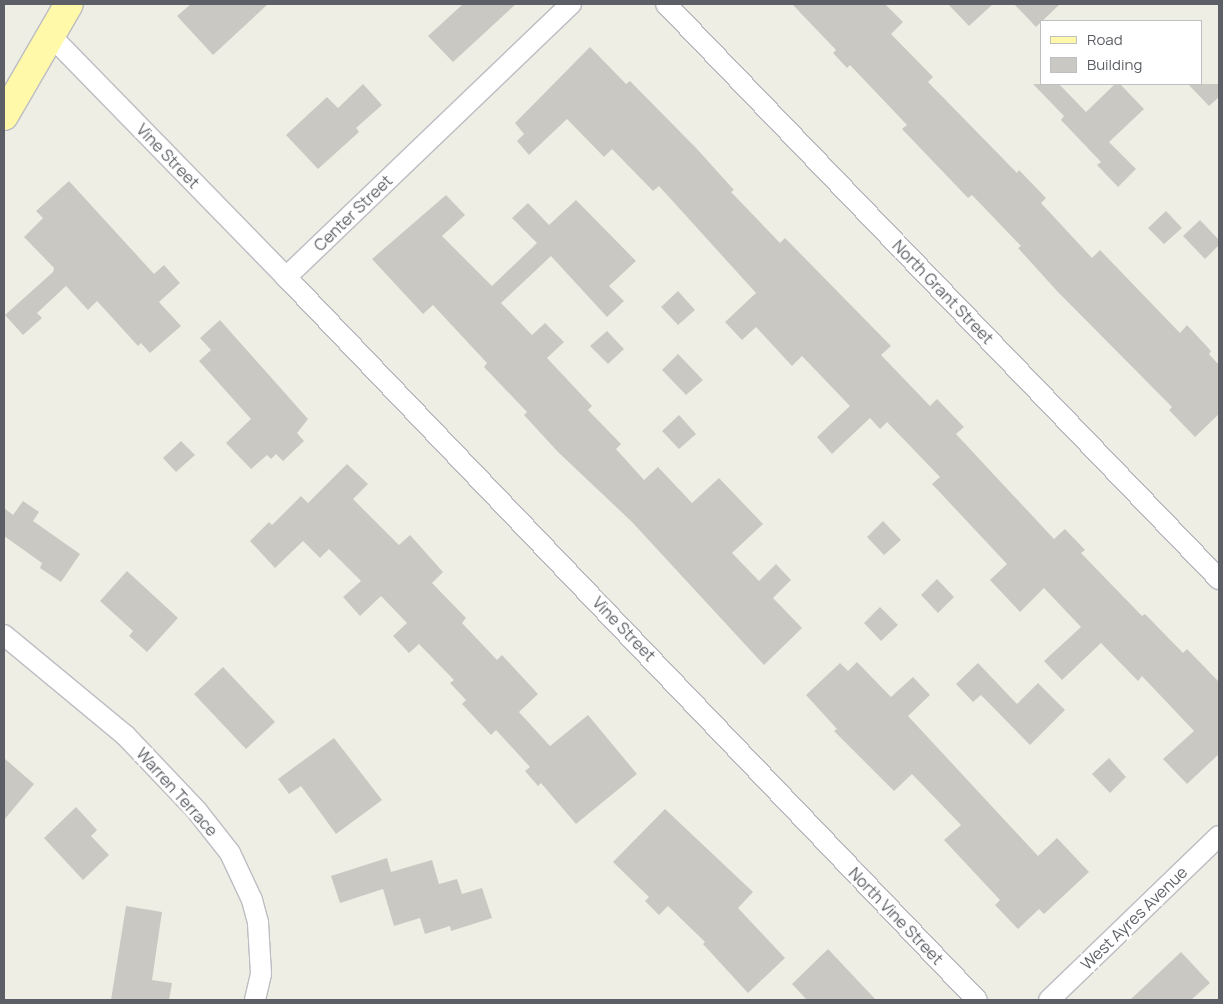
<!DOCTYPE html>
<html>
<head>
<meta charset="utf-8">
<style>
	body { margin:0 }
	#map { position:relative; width:1223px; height:1004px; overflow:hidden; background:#efeee4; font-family:Manrope,sans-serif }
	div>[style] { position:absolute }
	.building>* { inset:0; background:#cac8c2 }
	.roads { filter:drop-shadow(1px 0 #bcbdc3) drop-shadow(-1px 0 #bcbdc3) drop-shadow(0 1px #bcbdc3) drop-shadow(0 -1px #bcbdc3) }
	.minor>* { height:20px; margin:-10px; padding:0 10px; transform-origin:10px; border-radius:10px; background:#fff }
	.primary>* { height:28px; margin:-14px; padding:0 14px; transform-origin:14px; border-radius:14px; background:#fff9a9 }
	span { translate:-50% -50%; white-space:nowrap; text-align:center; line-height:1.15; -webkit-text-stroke:5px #fff; paint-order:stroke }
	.street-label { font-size:16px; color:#5c5f65 }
	.frame { position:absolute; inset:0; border:5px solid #5c5f65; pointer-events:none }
	.legend { position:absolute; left:1040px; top:20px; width:162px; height:65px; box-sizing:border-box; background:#fff; border:1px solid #bebfc1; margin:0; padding:6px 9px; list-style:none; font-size:15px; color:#5c5f65 }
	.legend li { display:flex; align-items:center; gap:10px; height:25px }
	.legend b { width:25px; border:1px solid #bebfc1 }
</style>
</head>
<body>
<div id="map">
	<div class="building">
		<i style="clip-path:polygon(191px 4px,268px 4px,213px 55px,177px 16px)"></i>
		<i style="clip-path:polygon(463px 4px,516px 4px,453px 62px,428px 36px)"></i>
		<i style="clip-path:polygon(792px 4px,885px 4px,903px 22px,891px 34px,933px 77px,928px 82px,1017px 173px,1019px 170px,1046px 198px,1041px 203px,1092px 258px,1100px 250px,1180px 333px,1187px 325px,1211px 351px,1209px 354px,1219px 365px,1219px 414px,1195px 437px,1169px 410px,1172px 407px,1057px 291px,1018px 248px,1021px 246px,972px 195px,968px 198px,902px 129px,907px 125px,850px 65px,847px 68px,833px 53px,836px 50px)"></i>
		<i style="clip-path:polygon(948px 4px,993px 4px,969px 26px)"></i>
		<i style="clip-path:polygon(1014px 4px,1060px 4px,1036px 27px)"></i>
		<i style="clip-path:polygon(590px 47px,626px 84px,630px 81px,697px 149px,734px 190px,731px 192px,780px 243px,785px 238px,891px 346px,881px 355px,930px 406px,937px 399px,964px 427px,956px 434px,1054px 539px,1065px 529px,1085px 550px,1081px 553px,1142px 616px,1145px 614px,1183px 653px,1187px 649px,1219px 682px,1219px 754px,1187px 784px,1163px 759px,1194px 731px,1142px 676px,1138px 681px,1101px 643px,1062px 680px,1044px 661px,1081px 627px,1044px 588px,1020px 612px,990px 580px,1007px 564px,932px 484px,940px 477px,887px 422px,880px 429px,870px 418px,832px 454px,817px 437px,850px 406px,802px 356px,792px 366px,756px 327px,742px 340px,725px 322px,756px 293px,659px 186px,653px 191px,612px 149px,604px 157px,567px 119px,529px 155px,517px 141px,524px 134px,515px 123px)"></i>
		<i style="clip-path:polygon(363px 84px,382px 105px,356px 128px,359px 132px,318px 169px,286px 135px,327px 97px,338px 108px)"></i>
		<i style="clip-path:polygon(1033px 84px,1059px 84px,1086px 112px,1115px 84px,1120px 84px,1144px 109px,1109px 142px,1136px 169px,1118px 187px,1097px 165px,1101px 162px,1061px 120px,1064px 116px)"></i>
		<i style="clip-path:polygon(1188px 84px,1219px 84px,1219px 97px,1209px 106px)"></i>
		<i style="clip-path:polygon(69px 181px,154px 274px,164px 265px,180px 283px,159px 302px,181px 326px,150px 353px,141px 343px,138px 346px,97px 301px,88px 310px,66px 286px,37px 313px,42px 318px,23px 335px,5px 315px,53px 272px,54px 268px,24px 237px,43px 218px,36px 211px)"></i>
		<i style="clip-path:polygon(446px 195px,465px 215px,442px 236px,492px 286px,537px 243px,512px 218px,528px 203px,549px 225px,576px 200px,636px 261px,609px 286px,624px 301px,607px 317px,551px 256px,501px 303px,532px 335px,545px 323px,564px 342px,547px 358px,592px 406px,588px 410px,621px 444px,616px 449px,644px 480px,658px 467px,692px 503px,719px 478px,763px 524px,732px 553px,759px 581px,776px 564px,791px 580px,773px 598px,802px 628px,764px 665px,632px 522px,558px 452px,524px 415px,527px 412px,484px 367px,487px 363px,433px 305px,423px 314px,372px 259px)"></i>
		<i style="clip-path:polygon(1166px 211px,1182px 228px,1164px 244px,1148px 228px)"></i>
		<i style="clip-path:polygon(1200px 220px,1219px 240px,1219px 245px,1205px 259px,1183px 236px)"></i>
		<i style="clip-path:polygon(678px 291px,695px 310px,678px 325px,661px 307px)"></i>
		<i style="clip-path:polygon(220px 320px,308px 419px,297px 433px,304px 441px,283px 461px,276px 454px,271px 459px,267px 455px,251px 469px,226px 443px,251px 419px,199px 361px,211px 350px,200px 338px)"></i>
		<i style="clip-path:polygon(607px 331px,624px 349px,608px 364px,590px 346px)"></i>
		<i style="clip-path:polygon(678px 354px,703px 380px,686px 395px,662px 370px)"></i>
		<i style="clip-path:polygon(679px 415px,696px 434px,679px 449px,662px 431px)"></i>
		<i style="clip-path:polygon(181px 441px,195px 455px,176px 472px,163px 458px)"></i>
		<i style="clip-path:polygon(347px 464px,368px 484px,353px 499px,399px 545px,410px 535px,443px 572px,432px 583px,466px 618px,462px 623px,497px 660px,502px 655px,538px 694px,519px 712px,550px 746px,588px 715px,637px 774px,576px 824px,541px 783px,538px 786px,525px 771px,530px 767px,496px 730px,491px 735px,462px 704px,466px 700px,450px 683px,454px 680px,419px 644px,409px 653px,393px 636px,407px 623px,381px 596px,360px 616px,343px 597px,361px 581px,329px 549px,320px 558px,303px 541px,275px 568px,250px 541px,269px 522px,272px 525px,301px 496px,308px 503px)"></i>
		<i style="clip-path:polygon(23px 501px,39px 512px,33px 521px,80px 554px,61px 582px,40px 568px,42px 563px,4px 536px,4px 508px,13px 515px)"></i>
		<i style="clip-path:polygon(883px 521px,901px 540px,884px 555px,867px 537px)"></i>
		<i style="clip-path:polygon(127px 571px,178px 618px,147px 652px,129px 636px,133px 631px,100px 601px)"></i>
		<i style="clip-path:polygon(937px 579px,954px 597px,938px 613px,921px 595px)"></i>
		<i style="clip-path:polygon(880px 607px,898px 625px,881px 641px,864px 623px)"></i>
		<i style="clip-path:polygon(857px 662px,891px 697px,913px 677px,930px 695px,908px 716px,1038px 856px,1057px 838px,1089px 872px,1044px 914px,1039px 909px,1018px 929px,995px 905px,1000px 900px,944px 840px,961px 825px,912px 774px,894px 791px,834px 731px,837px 729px,806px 695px,840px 663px,848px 671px)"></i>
		<i style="clip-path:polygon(978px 663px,1017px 704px,1038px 683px,1065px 710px,1030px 745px,981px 695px,973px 702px,956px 684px)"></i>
		<i style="clip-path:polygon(223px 667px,275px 722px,246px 749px,194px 694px)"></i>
		<i style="clip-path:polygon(334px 738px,382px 800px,336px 834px,301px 786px,289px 794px,278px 779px)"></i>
		<i style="clip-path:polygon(4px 758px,34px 784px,4px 820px)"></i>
		<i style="clip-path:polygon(1109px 758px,1126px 777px,1110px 793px,1092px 774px)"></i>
		<i style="clip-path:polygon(76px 807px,97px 830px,91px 836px,109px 855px,83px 880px,44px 838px)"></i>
		<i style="clip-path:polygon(665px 809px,753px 892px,738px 908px,785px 958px,748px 993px,703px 944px,705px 942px,668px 906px,659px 915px,645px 901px,649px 897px,613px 862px)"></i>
		<i style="clip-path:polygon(387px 858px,391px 872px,432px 860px,439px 884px,457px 879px,462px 894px,482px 888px,492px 918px,451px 931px,450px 926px,425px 934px,420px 918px,394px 926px,383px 889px,340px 903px,331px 876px)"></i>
		<i style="clip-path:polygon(126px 906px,162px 912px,152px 980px,172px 983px,169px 1000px,111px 1000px)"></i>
		<i style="clip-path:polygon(828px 949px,876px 1000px,807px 1000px,792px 984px)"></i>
		<i style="clip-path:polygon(1181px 952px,1210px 983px,1191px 1000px,1130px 1000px)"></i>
	</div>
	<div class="roads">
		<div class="minor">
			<i style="left:571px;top:4px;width:395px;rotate:136.2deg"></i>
			<i style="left:286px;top:277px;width:1000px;rotate:46.3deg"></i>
			<i style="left:666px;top:4px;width:798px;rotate:46.12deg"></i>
			<i style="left:50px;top:35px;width:338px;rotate:45.7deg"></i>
			<i style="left:4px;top:635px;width:157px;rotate:39.6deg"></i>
			<i style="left:125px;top:735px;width:105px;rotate:46.5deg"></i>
			<i style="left:197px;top:811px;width:53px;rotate:51.8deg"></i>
			<i style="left:230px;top:853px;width:52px;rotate:64.9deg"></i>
			<i style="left:252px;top:900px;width:24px;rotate:75deg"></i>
			<i style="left:258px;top:923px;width:51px;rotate:86.6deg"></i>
			<i style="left:261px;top:974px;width:27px;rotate:103deg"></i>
			<i style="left:1049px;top:1000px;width:236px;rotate:-44deg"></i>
		</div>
		<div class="primary">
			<i style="left:4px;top:116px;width:129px;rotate:-59.9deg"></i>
		</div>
	</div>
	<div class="street-label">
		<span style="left:168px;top:156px;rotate:46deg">Vine Street</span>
		<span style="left:353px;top:213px;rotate:-44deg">Center Street</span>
		<span style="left:943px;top:292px;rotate:46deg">North Grant Street</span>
		<span style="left:624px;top:629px;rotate:46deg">Vine Street</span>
		<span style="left:177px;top:792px;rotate:48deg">Warren Terrace</span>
		<span style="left:896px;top:916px;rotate:46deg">North Vine Street</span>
		<span style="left:1134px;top:918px;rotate:-44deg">West Ayres Avenue</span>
	</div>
	<div class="frame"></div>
	<ul class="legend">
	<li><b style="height:6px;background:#fff9a9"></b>Road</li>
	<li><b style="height:14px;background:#cac8c2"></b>Building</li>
	</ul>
</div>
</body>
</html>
